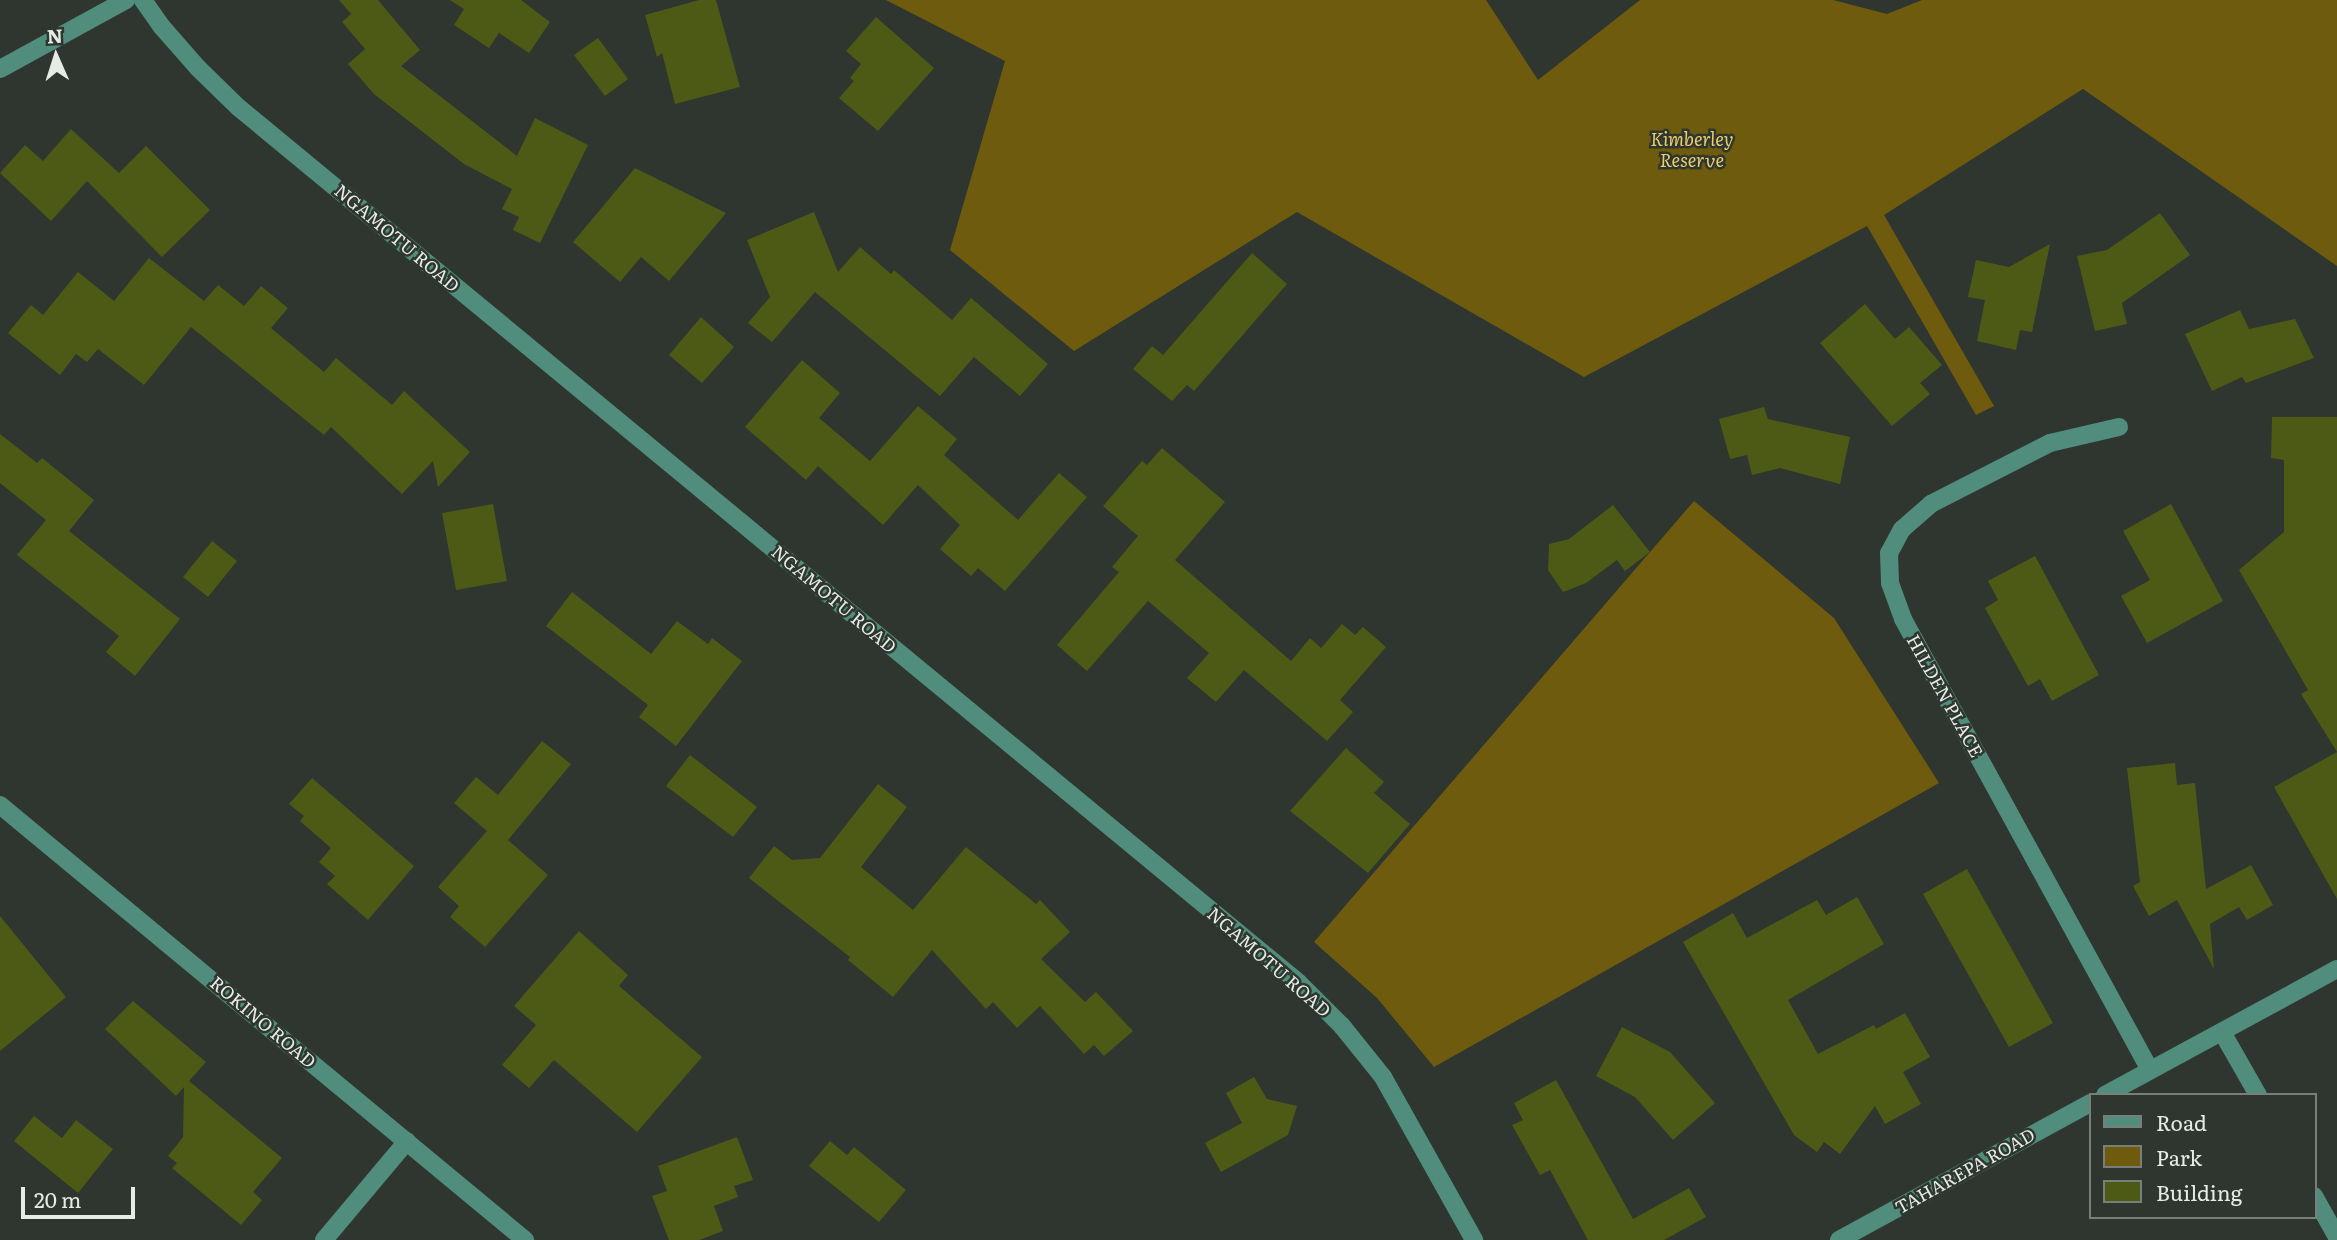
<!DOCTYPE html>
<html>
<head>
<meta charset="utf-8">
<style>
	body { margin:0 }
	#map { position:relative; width:2337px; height:1240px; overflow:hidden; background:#2e362f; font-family:Literata,serif }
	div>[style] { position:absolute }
	.green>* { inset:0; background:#6e5b0d }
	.building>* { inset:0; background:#4c5a15 }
	.minor>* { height:18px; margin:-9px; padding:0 9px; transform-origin:9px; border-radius:9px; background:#508d7c }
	span { translate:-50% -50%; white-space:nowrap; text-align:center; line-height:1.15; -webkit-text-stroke:5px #2e362f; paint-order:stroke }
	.park-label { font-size:18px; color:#eacd6b; font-style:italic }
	.street-label { font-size:18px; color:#e6ebe6 }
	.legend { position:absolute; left:2089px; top:1093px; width:228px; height:126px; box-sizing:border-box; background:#2e362f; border:2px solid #787e78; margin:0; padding:9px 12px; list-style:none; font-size:21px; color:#e6ebe6 }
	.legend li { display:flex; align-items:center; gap:14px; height:35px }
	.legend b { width:35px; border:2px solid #787e78 }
	.north { position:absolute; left:21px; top:21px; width:70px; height:70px; -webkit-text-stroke:5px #2e362f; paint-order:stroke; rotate:357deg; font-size:19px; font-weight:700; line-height:28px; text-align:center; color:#e6ebe6 }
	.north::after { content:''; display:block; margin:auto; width:24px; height:32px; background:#e6ebe6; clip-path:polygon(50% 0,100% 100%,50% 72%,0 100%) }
	.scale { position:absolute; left:21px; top:1187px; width:114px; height:32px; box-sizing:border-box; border:4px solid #e6ebe6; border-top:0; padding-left:9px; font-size:21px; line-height:24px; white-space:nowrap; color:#e6ebe6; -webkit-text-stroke:5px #2e362f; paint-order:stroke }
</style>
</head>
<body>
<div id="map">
	<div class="green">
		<i style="clip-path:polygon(886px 0,1486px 0,1538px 80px,1640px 0,1833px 0,1887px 14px,1922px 0,2337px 0,2337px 266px,2083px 89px,1884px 215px,1994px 406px,1976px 415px,1867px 226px,1584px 377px,1297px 212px,1074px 351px,950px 250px,1005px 61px)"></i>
		<i style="clip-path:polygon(1694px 501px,1834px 618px,1939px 783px,1434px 1067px,1377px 998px,1314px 942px)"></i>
	</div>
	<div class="building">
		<i style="clip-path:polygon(339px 0,378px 0,420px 50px,401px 66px,517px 156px,535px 118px,588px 145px,540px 243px,513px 230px,519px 217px,502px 209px,512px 189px,464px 164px,374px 94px,348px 64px,365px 49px,342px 22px,351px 14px)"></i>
		<i style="clip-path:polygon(450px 0,521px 0,550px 22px,529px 53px,499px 33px,489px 48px,454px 25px,464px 9px)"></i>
		<i style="clip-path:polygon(699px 0,716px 0,740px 87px,675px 104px,662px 53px,657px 57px,645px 15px)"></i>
		<i style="clip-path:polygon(876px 17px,934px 68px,878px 131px,839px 98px,854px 81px,850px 78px,861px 64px,846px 51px)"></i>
		<i style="clip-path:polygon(598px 38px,628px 79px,605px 96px,574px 55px)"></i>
		<i style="clip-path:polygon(71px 129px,119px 173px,146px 146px,210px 210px,162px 257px,87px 181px,51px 221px,0 173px,25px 145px,43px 161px)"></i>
		<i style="clip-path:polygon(635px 168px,726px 213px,669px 281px,641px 257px,620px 282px,573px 242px)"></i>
		<i style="clip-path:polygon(814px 212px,838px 272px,860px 247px,891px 274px,894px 270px,952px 320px,971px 298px,1048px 364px,1020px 396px,974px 357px,940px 396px,815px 292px,772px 342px,748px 323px,770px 297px,747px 240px)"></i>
		<i style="clip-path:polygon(2160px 213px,2190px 255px,2122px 303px,2127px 324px,2095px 331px,2077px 256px,2107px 250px)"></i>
		<i style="clip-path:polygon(2050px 244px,2032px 332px,2020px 330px,2016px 350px,1977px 341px,1985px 300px,1968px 297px,1976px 260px,2009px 267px)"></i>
		<i style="clip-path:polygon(1252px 253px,1287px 284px,1194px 391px,1187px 385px,1172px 401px,1133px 369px,1152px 346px,1163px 355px)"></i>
		<i style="clip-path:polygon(149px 258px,204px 301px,218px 285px,244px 306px,261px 286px,288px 308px,271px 328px,324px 372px,336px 358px,392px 405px,404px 391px,470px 452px,438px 487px,433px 461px,402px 494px,331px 427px,324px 435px,191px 327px,144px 385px,98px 349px,87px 362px,76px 354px,60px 375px,8px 333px,31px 305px,43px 315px,78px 272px,114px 301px)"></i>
		<i style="clip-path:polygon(1865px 304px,1895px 339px,1909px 327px,1942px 365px,1920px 383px,1930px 394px,1892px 426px,1820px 343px)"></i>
		<i style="clip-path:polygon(2240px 310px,2249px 329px,2295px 319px,2314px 358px,2246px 383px,2242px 377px,2212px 391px,2185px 334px)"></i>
		<i style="clip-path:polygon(701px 317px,734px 347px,702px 383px,669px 355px)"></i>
		<i style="clip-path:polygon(802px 360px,840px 393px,819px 418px,870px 461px,918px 406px,957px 439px,944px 455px,1018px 520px,1059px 473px,1087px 497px,1005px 591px,978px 568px,971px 576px,940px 549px,960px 525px,918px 485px,883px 525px,818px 466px,806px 480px,745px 427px)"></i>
		<i style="clip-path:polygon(1764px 407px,1768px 419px,1850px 437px,1840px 484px,1780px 468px,1752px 475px,1747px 455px,1730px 459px,1719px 419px)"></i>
		<i style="clip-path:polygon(2272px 417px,2337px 417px,2337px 752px,2301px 694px,2308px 690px,2239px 570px,2284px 532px,2284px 460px,2271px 458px)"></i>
		<i style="clip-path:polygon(0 434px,37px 463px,42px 458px,94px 500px,69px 531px,180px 619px,135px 676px,106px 652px,119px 636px,17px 555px,46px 520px,0 483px)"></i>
		<i style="clip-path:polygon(1162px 448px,1225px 502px,1175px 560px,1291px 661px,1310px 638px,1321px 648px,1342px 624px,1355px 635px,1363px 627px,1386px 647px,1340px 700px,1353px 712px,1327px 741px,1244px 670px,1216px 702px,1187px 678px,1209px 653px,1148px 601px,1087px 671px,1057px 645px,1119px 572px,1112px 567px,1138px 536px,1103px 506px,1142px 461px,1147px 465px)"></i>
		<i style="clip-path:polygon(493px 504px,507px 581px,456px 590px,442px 513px)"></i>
		<i style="clip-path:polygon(2171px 504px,2223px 601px,2147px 643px,2121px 596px,2150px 580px,2123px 531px)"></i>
		<i style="clip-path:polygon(1613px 505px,1650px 552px,1625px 571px,1617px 560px,1586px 583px,1563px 592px,1548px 570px,1549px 544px,1569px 539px)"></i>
		<i style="clip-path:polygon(212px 541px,237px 561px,208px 597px,183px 577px)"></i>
		<i style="clip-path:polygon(2035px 556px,2099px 675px,2052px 701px,2040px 679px,2028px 686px,1985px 608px,1998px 600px,1988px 581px)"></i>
		<i style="clip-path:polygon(572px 592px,651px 654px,677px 621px,708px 644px,712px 638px,742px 661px,676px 746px,639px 717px,648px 705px,546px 626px)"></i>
		<i style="clip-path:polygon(542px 741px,571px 764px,508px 840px,548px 875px,485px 947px,450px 917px,459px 906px,438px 887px,487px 831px,454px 803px,476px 777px,498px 795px)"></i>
		<i style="clip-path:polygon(1346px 748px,1384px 782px,1374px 793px,1410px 824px,1368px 873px,1290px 811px)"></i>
		<i style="clip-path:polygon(2337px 752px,2337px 899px,2274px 787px)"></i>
		<i style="clip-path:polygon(690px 755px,757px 807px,733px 837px,666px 786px)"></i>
		<i style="clip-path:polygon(2175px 763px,2177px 785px,2195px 783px,2206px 889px,2251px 865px,2273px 905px,2247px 920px,2239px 907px,2210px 924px,2214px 969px,2177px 900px,2149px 916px,2133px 886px,2140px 882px,2127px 768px)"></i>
		<i style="clip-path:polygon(312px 778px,414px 866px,368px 920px,327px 884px,335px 876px,319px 862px,331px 848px,300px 821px,304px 816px,289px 804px)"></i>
		<i style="clip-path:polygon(878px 784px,907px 807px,861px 867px,913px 910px,966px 847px,1036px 904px,1040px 900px,1070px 932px,1041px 959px,1085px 1002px,1096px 992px,1133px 1031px,1104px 1056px,1094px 1045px,1084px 1054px,1040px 1006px,1017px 1028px,993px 1002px,986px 1009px,932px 950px,893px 997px,848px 960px,850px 957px,749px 878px,774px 846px,792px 860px,820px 858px)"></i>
		<i style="clip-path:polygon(1967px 869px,2053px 1023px,2009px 1047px,1923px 894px)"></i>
		<i style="clip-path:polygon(1857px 897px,1884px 944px,1788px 1000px,1818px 1054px,1874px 1025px,1876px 1029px,1905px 1013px,1930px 1057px,1903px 1072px,1921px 1104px,1885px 1124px,1875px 1106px,1840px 1154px,1824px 1142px,1817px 1152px,1794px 1135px,1683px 942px,1733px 913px,1747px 938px,1817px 900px,1826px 915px)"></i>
		<i style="clip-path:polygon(0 916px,66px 997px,0 1051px)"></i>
		<i style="clip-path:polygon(579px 931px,628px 975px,619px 986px,702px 1057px,637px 1132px,554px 1060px,529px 1088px,502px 1065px,536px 1025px,514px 1006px)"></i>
		<i style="clip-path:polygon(133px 1001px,206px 1062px,189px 1081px,282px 1158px,253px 1192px,262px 1200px,241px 1225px,172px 1168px,177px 1163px,168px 1156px,183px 1137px,184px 1087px,176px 1096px,105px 1029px)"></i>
		<i style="clip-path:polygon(1622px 1027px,1670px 1052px,1715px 1103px,1673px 1140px,1635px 1097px,1596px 1076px)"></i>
		<i style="clip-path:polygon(1254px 1077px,1267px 1099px,1297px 1106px,1288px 1135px,1221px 1172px,1205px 1143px,1242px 1123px,1226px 1093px)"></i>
		<i style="clip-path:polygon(1556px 1080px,1633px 1219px,1689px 1188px,1706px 1217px,1664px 1240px,1588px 1240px,1550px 1170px,1540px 1175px,1512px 1125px,1523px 1120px,1514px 1103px)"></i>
		<i style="clip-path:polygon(34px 1116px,62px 1138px,76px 1120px,113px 1149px,78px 1193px,14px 1141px)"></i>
		<i style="clip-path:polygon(737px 1137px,753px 1180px,734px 1186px,738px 1197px,714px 1206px,723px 1231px,699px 1240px,669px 1240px,652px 1196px,667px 1191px,658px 1166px)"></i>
		<i style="clip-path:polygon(830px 1141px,847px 1155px,854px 1147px,906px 1190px,879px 1222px,809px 1166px)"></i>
	</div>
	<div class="minor">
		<i style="left:143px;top:0;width:33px;rotate:55deg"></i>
		<i style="left:162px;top:27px;width:55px;rotate:48.7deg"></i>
		<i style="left:198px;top:68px;width:56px;rotate:44.3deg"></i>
		<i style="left:238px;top:107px;width:1376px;rotate:39.54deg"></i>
		<i style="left:1299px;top:983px;width:61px;rotate:45deg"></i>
		<i style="left:1342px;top:1026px;width:65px;rotate:51.2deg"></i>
		<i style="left:1383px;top:1077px;width:187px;rotate:60.8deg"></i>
		<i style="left:0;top:69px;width:144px;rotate:-28.7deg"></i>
		<i style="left:2119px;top:427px;width:71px;rotate:166.9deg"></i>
		<i style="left:2050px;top:443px;width:134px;rotate:152.9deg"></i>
		<i style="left:1931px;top:504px;width:38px;rotate:139deg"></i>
		<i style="left:1902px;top:529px;width:27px;rotate:118deg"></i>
		<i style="left:1889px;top:553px;width:30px;rotate:88deg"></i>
		<i style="left:1890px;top:583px;width:38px;rotate:70deg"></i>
		<i style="left:1903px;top:619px;width:514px;rotate:61.29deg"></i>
		<i style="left:0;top:805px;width:682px;rotate:39.64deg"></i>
		<i style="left:2222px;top:1032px;width:73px;rotate:60.3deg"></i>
		<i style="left:2105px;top:1095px;width:264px;rotate:-28.5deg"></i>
		<i style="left:2314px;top:1196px;width:47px;rotate:60.7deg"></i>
		<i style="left:324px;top:1240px;width:129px;rotate:-50deg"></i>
		<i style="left:1839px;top:1240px;width:286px;rotate:-28.6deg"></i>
	</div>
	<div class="park-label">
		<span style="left:1692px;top:150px">Kimberley<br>Reserve</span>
	</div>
	<div class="street-label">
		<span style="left:397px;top:238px;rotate:40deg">NGAMOTU ROAD</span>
		<span style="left:834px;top:599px;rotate:40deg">NGAMOTU ROAD</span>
		<span style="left:1945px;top:696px;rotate:61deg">HILDEN PLACE</span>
		<span style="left:1269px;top:962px;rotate:41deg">NGAMOTU ROAD</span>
		<span style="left:263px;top:1022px;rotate:40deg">ROKINO ROAD</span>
		<span style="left:1965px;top:1171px;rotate:-29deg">TAHAREPA ROAD</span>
	</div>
	<ul class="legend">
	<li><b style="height:9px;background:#508d7c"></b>Road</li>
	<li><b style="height:19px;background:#6e5b0d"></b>Park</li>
	<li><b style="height:19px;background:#4c5a15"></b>Building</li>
	</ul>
	<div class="north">N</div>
	<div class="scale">20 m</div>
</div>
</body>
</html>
